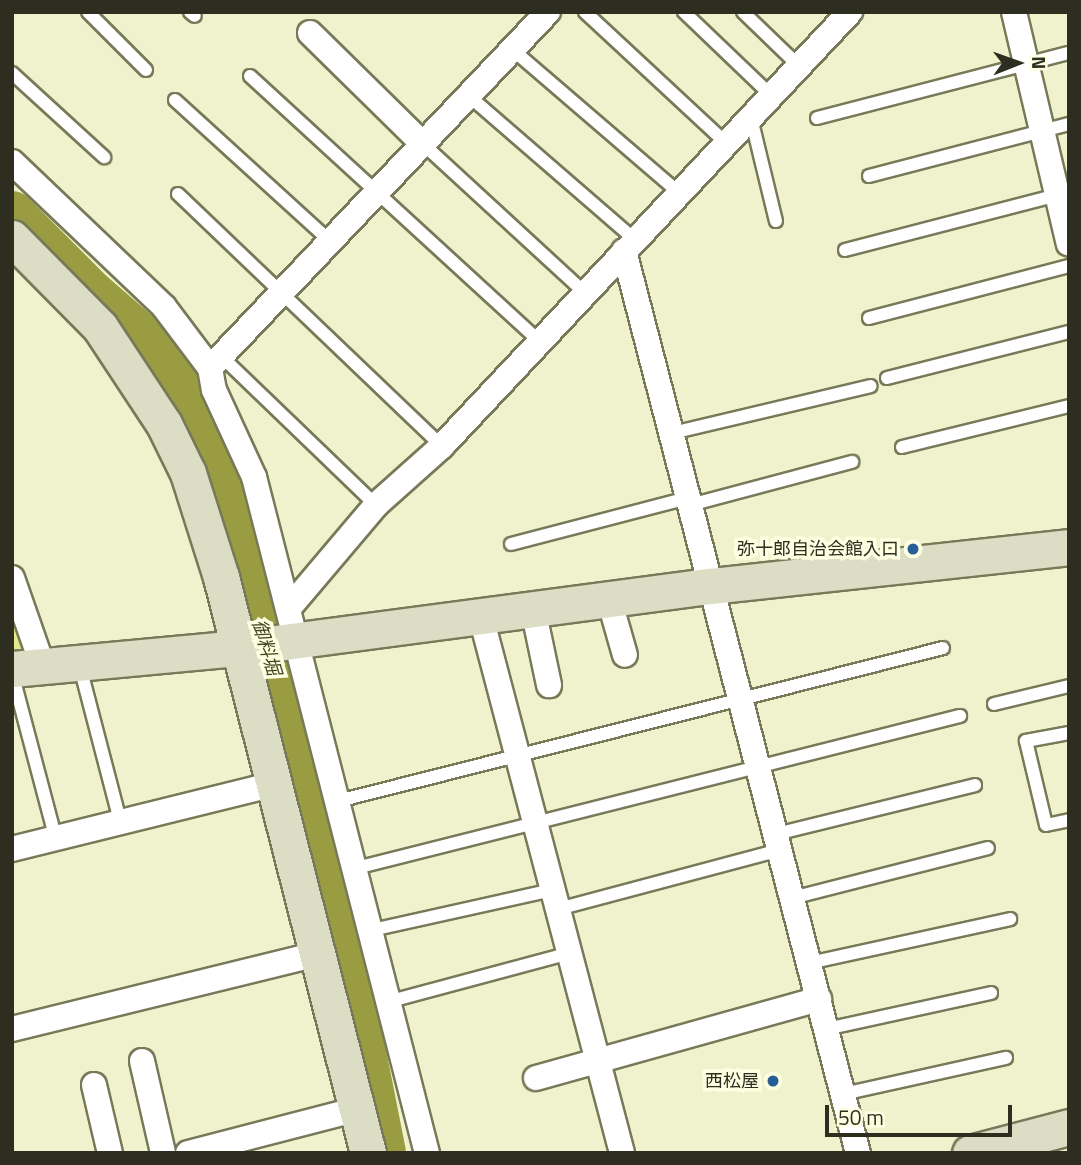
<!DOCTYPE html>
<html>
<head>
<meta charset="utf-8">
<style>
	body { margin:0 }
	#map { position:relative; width:1081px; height:1165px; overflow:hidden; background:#f0f2cd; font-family:"Titillium Web","Noto Sans JP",sans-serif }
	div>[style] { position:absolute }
	.green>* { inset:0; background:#e5e88e }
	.river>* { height:46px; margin:-23px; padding:0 23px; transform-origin:23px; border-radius:23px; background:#9a9c41 }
	.roads { filter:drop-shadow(2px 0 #777958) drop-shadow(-2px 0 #777958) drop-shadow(0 2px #777958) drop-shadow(0 -2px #777958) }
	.lane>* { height:12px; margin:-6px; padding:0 6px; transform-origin:6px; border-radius:6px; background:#fff }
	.street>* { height:24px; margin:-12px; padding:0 12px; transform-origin:12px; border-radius:12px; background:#fff }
	.secondary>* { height:35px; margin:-17.5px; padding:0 17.5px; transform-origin:17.5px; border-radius:17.5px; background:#dcddc5 }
	.dots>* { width:19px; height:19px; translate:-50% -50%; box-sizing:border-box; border:4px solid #fdffe1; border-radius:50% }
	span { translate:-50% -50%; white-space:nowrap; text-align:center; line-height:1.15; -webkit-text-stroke:7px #fdffe1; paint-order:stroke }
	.poi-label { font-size:18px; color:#2d2e20 }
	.right { translate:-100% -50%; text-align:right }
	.water-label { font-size:19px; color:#44461f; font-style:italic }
	.frame { position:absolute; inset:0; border:14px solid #2d2e20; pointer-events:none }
	.north { position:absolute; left:983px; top:28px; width:70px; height:70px; -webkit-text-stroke:5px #fdffe1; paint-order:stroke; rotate:89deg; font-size:19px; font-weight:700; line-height:28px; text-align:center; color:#2d2e20 }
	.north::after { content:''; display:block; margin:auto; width:24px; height:32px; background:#2d2e20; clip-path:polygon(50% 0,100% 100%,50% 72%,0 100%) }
	.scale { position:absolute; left:825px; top:1105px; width:187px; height:32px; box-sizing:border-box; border:4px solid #2d2e20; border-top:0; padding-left:9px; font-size:21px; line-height:24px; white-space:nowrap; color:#2d2e20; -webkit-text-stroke:5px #fdffe1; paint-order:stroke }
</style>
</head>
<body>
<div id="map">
	<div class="green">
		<i style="clip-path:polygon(12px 618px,25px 649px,12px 650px)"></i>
	</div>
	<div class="river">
		<i style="left:12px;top:214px;width:113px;rotate:45deg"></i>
		<i style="left:92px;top:294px;width:77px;rotate:40.8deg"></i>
		<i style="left:150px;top:344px;width:66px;rotate:50.5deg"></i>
		<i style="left:192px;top:395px;width:313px;rotate:73.5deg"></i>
		<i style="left:281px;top:695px;width:294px;rotate:76.6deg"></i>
		<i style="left:349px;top:981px;width:175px;rotate:78.8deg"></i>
	</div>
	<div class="roads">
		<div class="lane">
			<i style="left:88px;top:12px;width:82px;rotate:45deg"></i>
			<i style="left:190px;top:12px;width:6px;rotate:39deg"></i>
			<i style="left:585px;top:12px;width:192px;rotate:42.9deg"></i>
			<i style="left:684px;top:12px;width:122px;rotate:43.7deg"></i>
			<i style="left:743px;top:12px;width:78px;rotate:44deg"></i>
			<i style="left:513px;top:50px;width:219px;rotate:40.7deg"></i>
			<i style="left:12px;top:73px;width:125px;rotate:42.4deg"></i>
			<i style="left:250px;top:76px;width:392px;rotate:42.5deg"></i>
			<i style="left:469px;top:96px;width:220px;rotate:40.9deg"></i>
			<i style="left:175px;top:100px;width:210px;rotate:42.3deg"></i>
			<i style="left:751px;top:118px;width:106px;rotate:76.4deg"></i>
			<i style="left:817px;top:118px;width:260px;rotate:-14.5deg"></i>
			<i style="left:423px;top:144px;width:220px;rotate:42.6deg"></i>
			<i style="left:869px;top:176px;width:207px;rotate:-14.6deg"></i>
			<i style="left:178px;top:194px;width:365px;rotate:43.7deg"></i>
			<i style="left:845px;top:250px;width:224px;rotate:-14.5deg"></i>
			<i style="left:869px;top:318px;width:207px;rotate:-14.6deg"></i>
			<i style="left:221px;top:356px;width:215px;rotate:43.9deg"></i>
			<i style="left:887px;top:378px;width:188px;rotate:-14.2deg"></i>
			<i style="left:672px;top:433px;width:204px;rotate:-13.3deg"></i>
			<i style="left:902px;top:447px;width:172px;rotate:-13.8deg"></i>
			<i style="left:690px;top:505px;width:168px;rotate:-14.9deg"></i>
			<i style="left:511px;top:544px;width:183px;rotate:-14.6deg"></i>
			<i style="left:80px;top:667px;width:159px;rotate:75.4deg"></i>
			<i style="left:12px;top:673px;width:172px;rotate:75.2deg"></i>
			<i style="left:994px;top:704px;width:77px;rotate:-13.5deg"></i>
			<i style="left:1069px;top:733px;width:44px;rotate:169.5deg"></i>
			<i style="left:1026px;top:741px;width:86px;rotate:76.6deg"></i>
			<i style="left:1046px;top:825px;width:24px;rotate:-12deg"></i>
			<i style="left:338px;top:801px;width:624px;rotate:-14.19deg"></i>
			<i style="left:776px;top:834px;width:205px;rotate:-13.8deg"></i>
			<i style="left:356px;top:868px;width:623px;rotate:-14.13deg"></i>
			<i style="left:792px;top:898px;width:202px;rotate:-14.3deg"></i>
			<i style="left:558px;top:909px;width:230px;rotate:-14.9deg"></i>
			<i style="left:372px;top:930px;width:185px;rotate:-12.5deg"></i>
			<i style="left:809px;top:963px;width:206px;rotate:-12.3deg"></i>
			<i style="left:391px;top:1001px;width:185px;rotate:-15deg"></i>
			<i style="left:826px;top:1029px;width:169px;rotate:-12.3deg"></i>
			<i style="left:843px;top:1094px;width:167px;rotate:-12.5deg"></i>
		</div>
		<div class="street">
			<i style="left:1014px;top:12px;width:238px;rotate:76.7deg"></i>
			<i style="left:310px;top:33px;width:158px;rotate:44.5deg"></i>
			<i style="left:12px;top:162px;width:210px;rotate:43.6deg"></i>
			<i style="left:164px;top:307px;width:76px;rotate:53deg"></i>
			<i style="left:210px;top:368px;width:22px;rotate:80deg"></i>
			<i style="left:214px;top:390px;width:96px;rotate:65.3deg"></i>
			<i style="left:254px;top:477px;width:698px;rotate:75.65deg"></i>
			<i style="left:624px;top:251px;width:932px;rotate:75.46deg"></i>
			<i style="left:210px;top:368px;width:491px;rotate:-46.5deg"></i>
			<i style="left:12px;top:578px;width:94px;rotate:70.8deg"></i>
			<i style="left:609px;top:599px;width:58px;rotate:74.1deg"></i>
			<i style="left:289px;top:608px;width:135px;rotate:-49.8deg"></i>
			<i style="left:376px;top:505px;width:89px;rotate:-41.8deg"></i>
			<i style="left:442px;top:446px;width:596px;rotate:-46.77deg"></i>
			<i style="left:533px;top:609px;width:78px;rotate:78.1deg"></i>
			<i style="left:481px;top:617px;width:554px;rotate:75.26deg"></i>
			<i style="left:12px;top:849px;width:270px;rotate:-13.9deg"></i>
			<i style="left:12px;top:1029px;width:314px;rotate:-13.8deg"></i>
			<i style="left:142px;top:1061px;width:94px;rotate:77.1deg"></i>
			<i style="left:536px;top:1078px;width:294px;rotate:-15.6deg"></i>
			<i style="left:94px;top:1085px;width:70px;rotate:76.8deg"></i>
			<i style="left:188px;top:1153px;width:176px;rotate:-14.5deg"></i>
		</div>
		<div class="secondary">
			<i style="left:12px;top:238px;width:125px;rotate:45.3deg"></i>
			<i style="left:100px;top:327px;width:116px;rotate:56.6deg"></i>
			<i style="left:164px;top:424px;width:55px;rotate:63.9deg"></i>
			<i style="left:188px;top:473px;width:109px;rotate:72.4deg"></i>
			<i style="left:221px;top:577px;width:594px;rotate:75.68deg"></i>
			<i style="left:12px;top:669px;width:227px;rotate:-5.3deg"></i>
			<i style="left:238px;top:648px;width:477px;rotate:-7.5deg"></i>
			<i style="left:711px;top:586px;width:360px;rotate:-6.2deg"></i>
			<i style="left:970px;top:1153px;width:102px;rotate:-14.7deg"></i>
		</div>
	</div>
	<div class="dots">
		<i style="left:913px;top:549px;background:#295f98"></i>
		<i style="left:773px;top:1081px;background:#295f98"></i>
	</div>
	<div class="poi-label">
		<span class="right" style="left:899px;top:549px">弥十郎自治会館入口</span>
		<span class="right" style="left:759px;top:1081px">西松屋</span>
	</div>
	<div class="water-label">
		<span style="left:267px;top:647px;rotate:73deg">御料堀</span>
	</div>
	<div class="frame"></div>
	<div class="north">N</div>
	<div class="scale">50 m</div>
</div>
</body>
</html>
